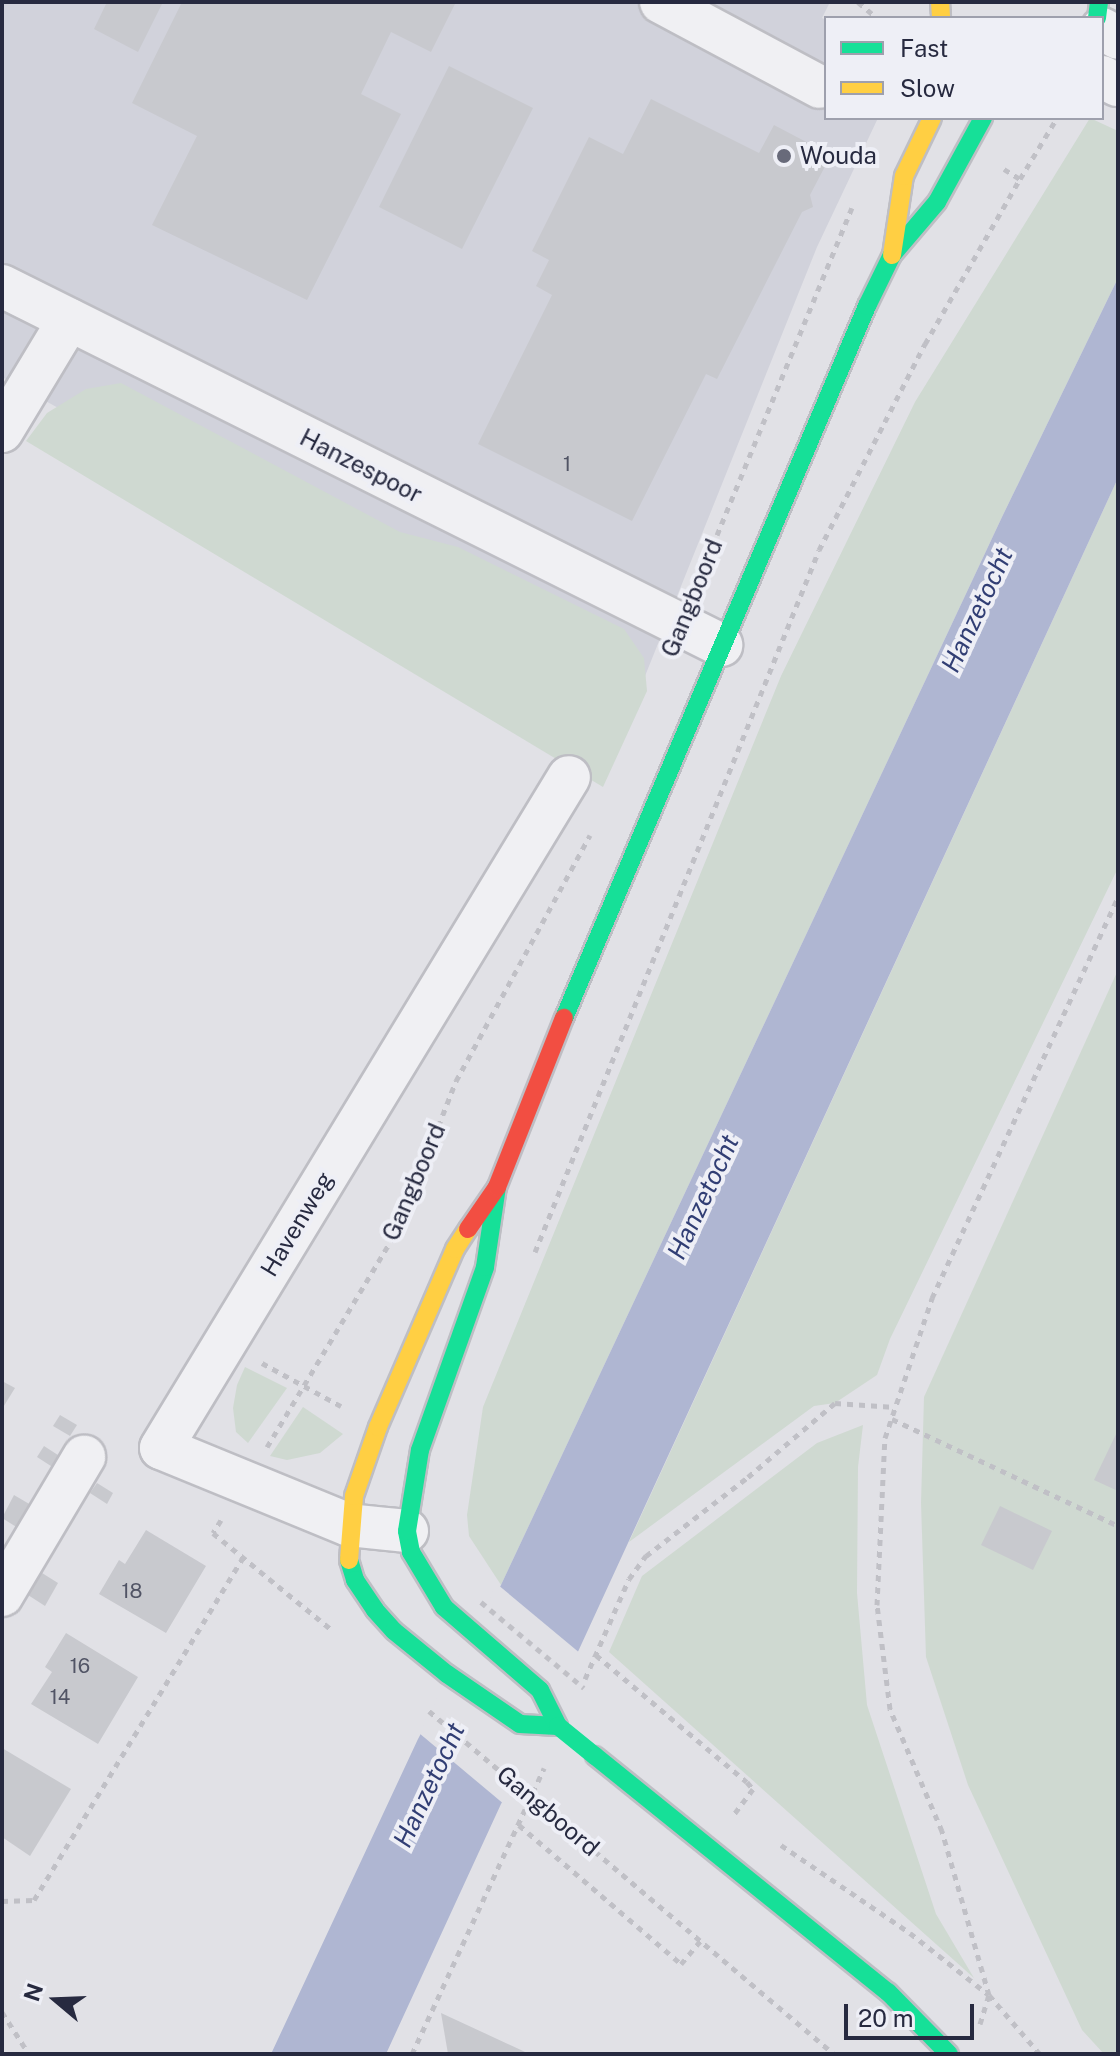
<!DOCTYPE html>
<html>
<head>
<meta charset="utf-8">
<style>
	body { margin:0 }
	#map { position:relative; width:1120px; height:2056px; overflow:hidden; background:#e1e1e6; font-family:"Public Sans",sans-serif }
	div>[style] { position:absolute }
	.built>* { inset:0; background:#d1d2db }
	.green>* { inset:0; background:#cfd9d1 }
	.water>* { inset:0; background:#afb6d2 }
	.pier>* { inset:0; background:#e1e1e6 }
	.building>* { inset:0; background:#c8c9ce }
	.path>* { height:5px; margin-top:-2.5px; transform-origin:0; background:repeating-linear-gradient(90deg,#c0c0c6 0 6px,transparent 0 12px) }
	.roads { filter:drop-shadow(2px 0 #bebec4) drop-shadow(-2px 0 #bebec4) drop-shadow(0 2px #bebec4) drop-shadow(0 -2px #bebec4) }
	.street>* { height:42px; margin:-21px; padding:0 21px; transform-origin:21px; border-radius:21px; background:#f0f0f3 }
	.fast>* { height:18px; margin:-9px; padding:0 9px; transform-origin:9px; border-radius:9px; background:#16e098 }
	.slow>* { height:18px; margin:-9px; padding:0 9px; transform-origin:9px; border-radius:9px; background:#ffcf43 }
	.jam>* { height:18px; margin:-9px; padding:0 9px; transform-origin:9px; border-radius:9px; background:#f24e42 }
	.path-bridge>* { height:5px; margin-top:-2.5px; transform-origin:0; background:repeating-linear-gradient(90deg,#c0c0c6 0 6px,transparent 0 12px) }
	.fast-bridge>* { height:18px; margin:-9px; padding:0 9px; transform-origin:9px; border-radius:9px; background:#16e098 }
	.dots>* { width:22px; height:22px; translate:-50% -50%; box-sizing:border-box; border:4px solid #eeeff6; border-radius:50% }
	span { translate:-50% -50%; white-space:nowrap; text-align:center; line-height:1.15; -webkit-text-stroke:8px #eeeff6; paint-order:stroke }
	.number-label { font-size:20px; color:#515465 }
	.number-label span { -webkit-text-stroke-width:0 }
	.poi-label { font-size:24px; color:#272a40 }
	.left { translate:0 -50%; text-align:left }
	.street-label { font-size:24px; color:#272a40 }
	.water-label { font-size:26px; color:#313e74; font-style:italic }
	.frame { position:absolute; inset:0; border:4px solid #272a40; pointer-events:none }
	.legend { position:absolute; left:824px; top:16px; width:280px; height:104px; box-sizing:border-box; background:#eeeff6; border:2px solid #9ea0ad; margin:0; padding:10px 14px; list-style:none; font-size:24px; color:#272a40 }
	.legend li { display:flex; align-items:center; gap:16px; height:40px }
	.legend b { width:40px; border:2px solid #9ea0ad }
	.north { position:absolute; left:16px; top:1960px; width:80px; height:80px; -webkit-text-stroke:6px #eeeff6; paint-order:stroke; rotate:289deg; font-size:22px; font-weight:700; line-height:32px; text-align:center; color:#272a40 }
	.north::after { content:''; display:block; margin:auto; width:28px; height:36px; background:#272a40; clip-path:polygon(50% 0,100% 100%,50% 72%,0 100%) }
	.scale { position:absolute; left:844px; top:2004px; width:130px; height:36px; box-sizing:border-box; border:4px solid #272a40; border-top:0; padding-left:10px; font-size:24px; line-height:28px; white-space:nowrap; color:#272a40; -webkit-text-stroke:6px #eeeff6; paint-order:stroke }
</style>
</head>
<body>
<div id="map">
	<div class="built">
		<i style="clip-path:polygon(2px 2px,830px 2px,822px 18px,826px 20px,826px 118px,878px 118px,817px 247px,627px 721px,2px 377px)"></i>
	</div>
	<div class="green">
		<i style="clip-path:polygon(1090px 118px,1118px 131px,1118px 278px,1002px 517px,501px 1585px,469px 1536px,467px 1515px,483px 1407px,781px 676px,915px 402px)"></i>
		<i style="clip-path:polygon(121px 383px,400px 532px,458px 547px,624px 629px,644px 658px,647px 691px,603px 787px,26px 441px,47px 413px,86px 389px)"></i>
		<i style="clip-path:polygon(1118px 478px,1118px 868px,890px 1339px,877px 1375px,835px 1403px,814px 1406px,629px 1542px)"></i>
		<i style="clip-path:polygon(1118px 970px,1118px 2054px,1104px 2054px,1082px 2030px,968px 1785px,926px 1657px,921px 1503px,924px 1397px)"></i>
		<i style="clip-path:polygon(245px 1367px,287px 1388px,248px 1443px,236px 1432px,233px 1408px,237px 1385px)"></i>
		<i style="clip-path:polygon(303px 1407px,343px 1434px,320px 1453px,287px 1460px,270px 1456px)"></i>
		<i style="clip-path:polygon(863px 1425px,858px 1467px,857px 1593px,867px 1705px,936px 1914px,974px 1978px,609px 1652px,642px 1576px,817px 1443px)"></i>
	</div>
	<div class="water">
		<i style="clip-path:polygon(1118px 278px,1118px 478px,530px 1756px,501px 1804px,386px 2054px,271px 2054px,418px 1739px,501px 1585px,1002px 517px)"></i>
	</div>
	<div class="pier">
		<i style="clip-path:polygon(497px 1584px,581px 1654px,534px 1758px,505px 1805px,419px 1733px)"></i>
	</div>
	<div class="building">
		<i style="clip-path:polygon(107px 2px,163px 2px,138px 52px,94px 29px)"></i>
		<i style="clip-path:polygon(182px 2px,456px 2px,431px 52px,391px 32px,361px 94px,401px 114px,307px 300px,152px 225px,197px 136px,132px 103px)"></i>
		<i style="clip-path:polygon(449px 66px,533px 108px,462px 249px,379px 207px)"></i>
		<i style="clip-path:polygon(651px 99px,759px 153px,774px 125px,831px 155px,810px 195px,813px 207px,802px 212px,717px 379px,706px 374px,632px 521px,478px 444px,552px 295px,536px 286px,549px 260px,532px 251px,589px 137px,623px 154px)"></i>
		<i style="clip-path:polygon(2px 1381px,15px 1388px,2px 1409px)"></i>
		<i style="clip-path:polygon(60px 1415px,77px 1425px,70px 1436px,53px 1426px)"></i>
		<i style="clip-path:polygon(1118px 1430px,1118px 1491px,1094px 1480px)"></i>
		<i style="clip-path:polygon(44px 1446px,61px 1457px,54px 1468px,37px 1457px)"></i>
		<i style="clip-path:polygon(97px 1483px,113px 1493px,107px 1504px,90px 1493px)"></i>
		<i style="clip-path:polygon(14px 1495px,31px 1505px,18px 1528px,2px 1518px)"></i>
		<i style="clip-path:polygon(1000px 1506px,1052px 1531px,1033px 1570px,981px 1545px)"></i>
		<i style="clip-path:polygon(146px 1530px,206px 1566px,166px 1633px,99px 1594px,119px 1560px,125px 1564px)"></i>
		<i style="clip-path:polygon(42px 1573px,58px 1583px,45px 1606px,28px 1595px)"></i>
		<i style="clip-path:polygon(66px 1633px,138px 1677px,98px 1744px,31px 1704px,52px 1672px,45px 1667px)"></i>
		<i style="clip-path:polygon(2px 1748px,71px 1789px,30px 1856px,2px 1837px)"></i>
		<i style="clip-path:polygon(441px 2013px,521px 2050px,529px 2054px,448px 2054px)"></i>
	</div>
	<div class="path">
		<i style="left:858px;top:2px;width:25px;rotate:40deg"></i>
		<i style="left:1004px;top:169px;width:19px;rotate:32deg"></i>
		<i style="left:1020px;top:179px;width:71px;rotate:-58.8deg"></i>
		<i style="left:717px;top:535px;width:354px;rotate:-67.6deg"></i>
		<i style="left:535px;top:1252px;width:757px;rotate:-67.97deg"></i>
		<i style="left:819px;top:550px;width:232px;rotate:-62.8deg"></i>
		<i style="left:925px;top:344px;width:190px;rotate:-60.1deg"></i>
		<i style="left:262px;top:1363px;width:90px;rotate:28.6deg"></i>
		<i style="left:892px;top:1419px;width:250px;rotate:25.3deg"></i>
		<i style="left:267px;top:1447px;width:257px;rotate:-59deg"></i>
		<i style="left:399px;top:1227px;width:157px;rotate:-68.7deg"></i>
		<i style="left:456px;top:1081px;width:280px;rotate:-61.4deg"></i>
		<i style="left:221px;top:1520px;width:15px;rotate:122deg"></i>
		<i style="left:213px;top:1533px;width:155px;rotate:39.2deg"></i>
		<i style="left:596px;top:1655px;width:197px;rotate:40.1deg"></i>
		<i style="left:747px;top:1782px;width:9px;rotate:49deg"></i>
		<i style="left:753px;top:1789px;width:31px;rotate:127deg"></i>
		<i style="left:585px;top:1679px;width:109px;rotate:-66.3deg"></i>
		<i style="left:629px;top:1579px;width:29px;rotate:-54deg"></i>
		<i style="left:646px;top:1556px;width:129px;rotate:-37.8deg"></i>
		<i style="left:748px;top:1477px;width:114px;rotate:-40.4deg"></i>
		<i style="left:835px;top:1403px;width:60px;rotate:3.8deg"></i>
		<i style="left:558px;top:1820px;width:362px;rotate:40.3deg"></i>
		<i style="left:519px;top:1825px;width:213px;rotate:40.6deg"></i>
		<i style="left:681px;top:1964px;width:33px;rotate:-50deg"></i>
		<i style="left:781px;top:1845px;width:156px;rotate:34.3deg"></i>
		<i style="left:910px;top:1933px;width:100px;rotate:38.1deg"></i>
		<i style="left:989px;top:1995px;width:78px;rotate:49.2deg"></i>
		<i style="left:2px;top:1901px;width:32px;rotate:-2deg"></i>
		<i style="left:34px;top:1900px;width:402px;rotate:-58.6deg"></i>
		<i style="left:2px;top:2012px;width:50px;rotate:57.3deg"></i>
		<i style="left:980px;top:2024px;width:30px;rotate:-73deg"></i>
		<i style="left:989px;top:1995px;width:171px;rotate:-106deg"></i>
		<i style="left:942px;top:1831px;width:133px;rotate:-113.1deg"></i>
		<i style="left:890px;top:1709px;width:105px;rotate:-97.1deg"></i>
		<i style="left:877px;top:1605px;width:167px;rotate:-87.3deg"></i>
		<i style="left:885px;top:1438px;width:148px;rotate:-71.4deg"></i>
		<i style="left:932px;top:1298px;width:442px;rotate:-65.1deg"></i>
		<i style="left:412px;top:2054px;width:315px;rotate:-65.2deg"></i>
	</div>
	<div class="roads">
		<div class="street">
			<i style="left:661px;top:2px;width:180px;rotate:28.1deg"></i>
			<i style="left:1102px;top:29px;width:18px;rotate:29deg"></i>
			<i style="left:1102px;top:77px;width:18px;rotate:27deg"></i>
			<i style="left:2px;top:286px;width:804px;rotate:26.53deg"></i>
			<i style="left:2px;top:431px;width:130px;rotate:-58.9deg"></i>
			<i style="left:407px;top:1531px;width:58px;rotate:-174.1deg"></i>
			<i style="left:349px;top:1525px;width:203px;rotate:-157.7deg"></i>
			<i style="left:161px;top:1448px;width:785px;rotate:-58.7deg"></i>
			<i style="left:2px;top:1595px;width:161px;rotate:-59.3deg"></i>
		</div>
		<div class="fast">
			<i style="left:1097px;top:18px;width:16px;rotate:-83deg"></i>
			<i style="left:564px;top:1018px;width:774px;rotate:-66.95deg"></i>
			<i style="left:867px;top:306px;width:57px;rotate:-63.9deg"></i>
			<i style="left:892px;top:255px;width:70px;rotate:-49.7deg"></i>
			<i style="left:937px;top:202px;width:96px;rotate:-61.3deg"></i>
			<i style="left:349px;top:1560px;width:21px;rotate:73deg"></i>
			<i style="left:355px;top:1580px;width:36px;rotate:56deg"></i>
			<i style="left:375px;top:1610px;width:28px;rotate:48deg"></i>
			<i style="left:394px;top:1631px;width:68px;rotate:39.1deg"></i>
			<i style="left:447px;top:1674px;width:88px;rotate:34.4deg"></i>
			<i style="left:520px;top:1724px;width:38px;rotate:3deg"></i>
			<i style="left:558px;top:1726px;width:40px;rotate:-116.6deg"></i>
			<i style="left:540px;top:1690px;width:127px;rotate:-139.2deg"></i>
			<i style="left:444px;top:1607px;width:64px;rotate:-121deg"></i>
			<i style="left:411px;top:1552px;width:21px;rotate:-101deg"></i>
			<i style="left:407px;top:1531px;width:82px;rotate:-80.9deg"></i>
			<i style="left:420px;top:1450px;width:194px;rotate:-70.4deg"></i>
			<i style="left:485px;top:1267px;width:81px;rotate:-81.5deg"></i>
			<i style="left:595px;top:1756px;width:376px;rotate:38.9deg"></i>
			<i style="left:888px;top:1992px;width:87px;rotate:45.5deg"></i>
		</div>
		<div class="slow">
			<i style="left:940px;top:2px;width:16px;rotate:86deg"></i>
			<i style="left:892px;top:255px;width:80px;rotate:-81.4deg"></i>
			<i style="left:904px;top:176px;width:64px;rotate:-64.2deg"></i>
			<i style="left:349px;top:1560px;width:64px;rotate:-85.5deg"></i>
			<i style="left:354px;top:1496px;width:73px;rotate:-70.8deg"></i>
			<i style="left:378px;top:1427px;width:194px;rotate:-66.6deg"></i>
			<i style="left:455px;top:1249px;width:24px;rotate:-57deg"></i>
		</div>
		<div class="jam">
			<i style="left:468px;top:1229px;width:51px;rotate:-55.4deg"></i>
			<i style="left:497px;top:1187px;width:182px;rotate:-68.4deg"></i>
		</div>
	</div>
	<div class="path-bridge">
		<i style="left:481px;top:1602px;width:134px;rotate:39.9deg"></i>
		<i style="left:429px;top:1711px;width:169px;rotate:40.2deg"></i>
	</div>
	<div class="fast-bridge">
		<i style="left:558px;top:1726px;width:48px;rotate:39deg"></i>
	</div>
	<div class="dots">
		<i style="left:784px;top:156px;background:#686a7a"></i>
	</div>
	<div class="number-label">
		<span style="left:567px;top:464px">1</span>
		<span style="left:132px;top:1591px">18</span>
		<span style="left:80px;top:1666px">16</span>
		<span style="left:60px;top:1697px">14</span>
	</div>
	<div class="poi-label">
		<span class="left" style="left:800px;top:156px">Wouda</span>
	</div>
	<div class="street-label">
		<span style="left:361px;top:466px;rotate:27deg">Hanzespoor</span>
		<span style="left:692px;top:598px;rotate:-68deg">Gangboord</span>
		<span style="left:414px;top:1182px;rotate:-67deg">Gangboord</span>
		<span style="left:297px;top:1224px;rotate:-59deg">Havenweg</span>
		<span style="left:548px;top:1811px;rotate:40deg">Gangboord</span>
	</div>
	<div class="water-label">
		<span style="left:977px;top:610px;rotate:-65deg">Hanzetocht</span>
		<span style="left:703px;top:1197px;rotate:-65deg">Hanzetocht</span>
		<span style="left:429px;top:1785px;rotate:-65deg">Hanzetocht</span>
	</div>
	<div class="frame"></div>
	<ul class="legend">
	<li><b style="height:10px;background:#16e098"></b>Fast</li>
	<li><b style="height:10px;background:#ffcf43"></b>Slow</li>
	</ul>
	<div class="north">N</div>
	<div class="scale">20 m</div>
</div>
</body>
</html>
